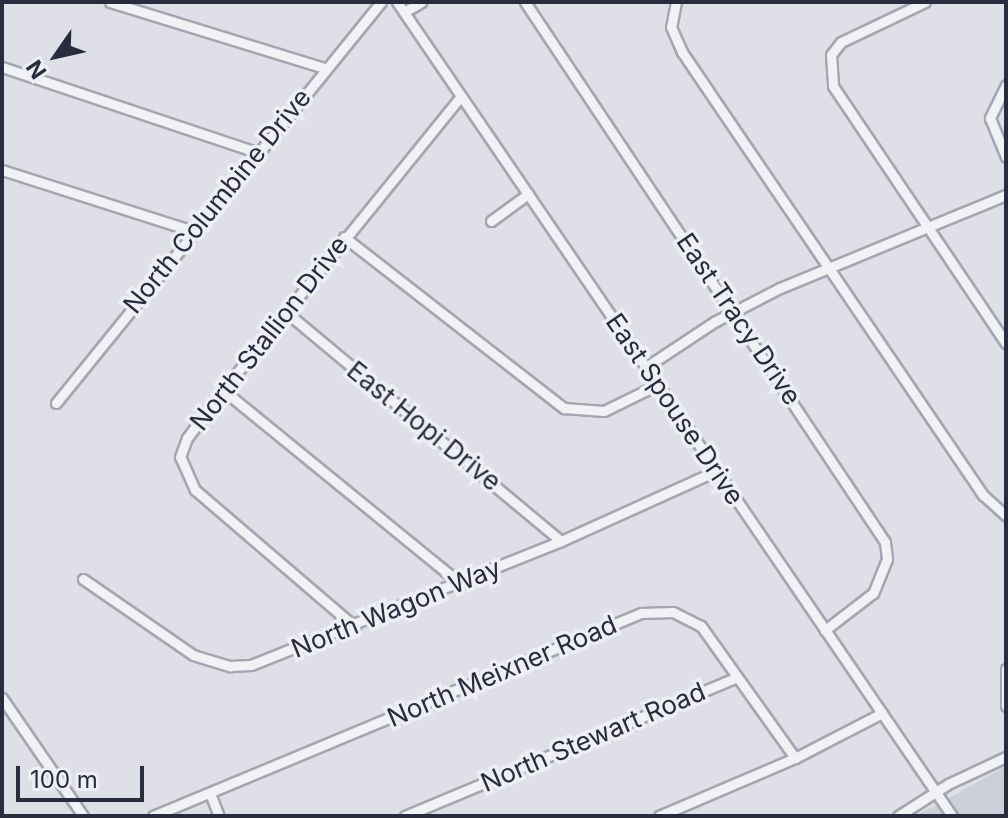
<!DOCTYPE html>
<html>
<head>
<meta charset="utf-8">
<style>
	body { margin:0 }
	#map { position:relative; width:1008px; height:818px; overflow:hidden; background:#dfe0e7; font-family:Inter,sans-serif }
	div>[style] { position:absolute }
	.built>* { inset:0; background:#cdcfd9 }
	.roads { filter:drop-shadow(2px 0 #a5a6b1) drop-shadow(-2px 0 #a5a6b1) drop-shadow(0 2px #a5a6b1) drop-shadow(0 -2px #a5a6b1) }
	.minor>* { height:9px; margin:-4.5px; padding:0 4.5px; transform-origin:4.5px; border-radius:4.5px; background:#f1f2f6 }
	span { translate:-50% -50%; white-space:nowrap; text-align:center; line-height:1.15; -webkit-text-stroke:7px #eeeff5; paint-order:stroke }
	.street-label { font-size:26px; color:#292c3d }
	.frame { position:absolute; inset:0; border:4px solid #292c3d; pointer-events:none }
	.north { position:absolute; left:16px; top:16px; width:80px; height:80px; -webkit-text-stroke:6px #eeeff5; paint-order:stroke; rotate:236deg; font-size:22px; font-weight:700; line-height:32px; text-align:center; color:#292c3d }
	.north::after { content:''; display:block; margin:auto; width:28px; height:36px; background:#292c3d; clip-path:polygon(50% 0,100% 100%,50% 72%,0 100%) }
	.scale { position:absolute; left:16px; top:766px; width:128px; height:36px; box-sizing:border-box; border:4px solid #292c3d; border-top:0; padding-left:10px; font-size:24px; line-height:28px; white-space:nowrap; color:#292c3d; -webkit-text-stroke:6px #eeeff5; paint-order:stroke }
</style>
</head>
<body>
<div id="map">
	<div class="built">
		<i style="clip-path:polygon(1006px 766px,1006px 816px,914px 816px,935px 806px)"></i>
	</div>
	<div class="roads">
		<div class="minor">
			<i style="left:110px;top:2px;width:224px;rotate:17.1deg"></i>
			<i style="left:397px;top:2px;width:985px;rotate:55.71deg"></i>
			<i style="left:525px;top:2px;width:649px;rotate:56.31deg"></i>
			<i style="left:885px;top:542px;width:17px;rotate:83deg"></i>
			<i style="left:887px;top:559px;width:37px;rotate:112deg"></i>
			<i style="left:873px;top:593px;width:61px;rotate:142.4deg"></i>
			<i style="left:676px;top:2px;width:25px;rotate:101deg"></i>
			<i style="left:671px;top:27px;width:27px;rotate:66deg"></i>
			<i style="left:682px;top:52px;width:536px;rotate:55.81deg"></i>
			<i style="left:983px;top:495px;width:31px;rotate:42deg"></i>
			<i style="left:925px;top:2px;width:93px;rotate:154.5deg"></i>
			<i style="left:841px;top:42px;width:16px;rotate:128deg"></i>
			<i style="left:831px;top:55px;width:31px;rotate:86deg"></i>
			<i style="left:833px;top:86px;width:310px;rotate:56.1deg"></i>
			<i style="left:404px;top:12px;width:20px;rotate:-30deg"></i>
			<i style="left:2px;top:67px;width:268px;rotate:18.5deg"></i>
			<i style="left:1006px;top:85px;width:37px;rotate:116deg"></i>
			<i style="left:990px;top:118px;width:42px;rotate:67.7deg"></i>
			<i style="left:2px;top:170px;width:201px;rotate:17.7deg"></i>
			<i style="left:491px;top:221px;width:46px;rotate:-36.1deg"></i>
			<i style="left:344px;top:237px;width:279px;rotate:37.9deg"></i>
			<i style="left:564px;top:408px;width:40px;rotate:4.3deg"></i>
			<i style="left:604px;top:411px;width:59px;rotate:-26.1deg"></i>
			<i style="left:286px;top:312px;width:358px;rotate:39.8deg"></i>
			<i style="left:646px;top:367px;width:82px;rotate:-33.5deg"></i>
			<i style="left:714px;top:322px;width:74px;rotate:-27.3deg"></i>
			<i style="left:780px;top:288px;width:244px;rotate:-22.4deg"></i>
			<i style="left:223px;top:390px;width:306px;rotate:39.2deg"></i>
			<i style="left:56px;top:403px;width:516px;rotate:-50.98deg"></i>
			<i style="left:83px;top:579px;width:134px;rotate:34.6deg"></i>
			<i style="left:193px;top:655px;width:39px;rotate:17deg"></i>
			<i style="left:230px;top:666px;width:21px;rotate:-3deg"></i>
			<i style="left:251px;top:665px;width:334px;rotate:-21.8deg"></i>
			<i style="left:561px;top:541px;width:170px;rotate:-24.3deg"></i>
			<i style="left:355px;top:627px;width:211px;rotate:-139.4deg"></i>
			<i style="left:195px;top:490px;width:36px;rotate:-114deg"></i>
			<i style="left:180px;top:457px;width:20px;rotate:-70deg"></i>
			<i style="left:187px;top:438px;width:60px;rotate:-53.1deg"></i>
			<i style="left:223px;top:390px;width:377px;rotate:-51deg"></i>
			<i style="left:1006px;top:669px;width:37px;rotate:90deg"></i>
			<i style="left:2px;top:698px;width:143px;rotate:55.5deg"></i>
			<i style="left:210px;top:793px;width:25px;rotate:69deg"></i>
			<i style="left:153px;top:816px;width:529px;rotate:-22.59deg"></i>
			<i style="left:641px;top:613px;width:32px;rotate:-2deg"></i>
			<i style="left:673px;top:612px;width:31px;rotate:27deg"></i>
			<i style="left:701px;top:626px;width:162px;rotate:54.5deg"></i>
			<i style="left:405px;top:816px;width:360px;rotate:-22.7deg"></i>
			<i style="left:659px;top:816px;width:148px;rotate:-23.1deg"></i>
			<i style="left:795px;top:758px;width:98px;rotate:-27.3deg"></i>
			<i style="left:898px;top:816px;width:59px;rotate:-32.6deg"></i>
			<i style="left:948px;top:784px;width:64px;rotate:-25deg"></i>
		</div>
	</div>
	<div class="street-label">
		<span style="left:217px;top:201px;rotate:-51deg">North Columbine Drive</span>
		<span style="left:739px;top:319px;rotate:56deg">East Tracy Drive</span>
		<span style="left:269px;top:333px;rotate:-52deg">North Stallion Drive</span>
		<span style="left:675px;top:409px;rotate:56deg">East Spouse Drive</span>
		<span style="left:424px;top:426px;rotate:39deg">East Hopi Drive</span>
		<span style="left:396px;top:608px;rotate:-22deg">North Wagon Way</span>
		<span style="left:502px;top:671px;rotate:-23deg">North Meixner Road</span>
		<span style="left:593px;top:737px;rotate:-23deg">North Stewart Road</span>
	</div>
	<div class="frame"></div>
	<div class="north">N</div>
	<div class="scale">100 m</div>
</div>
</body>
</html>
